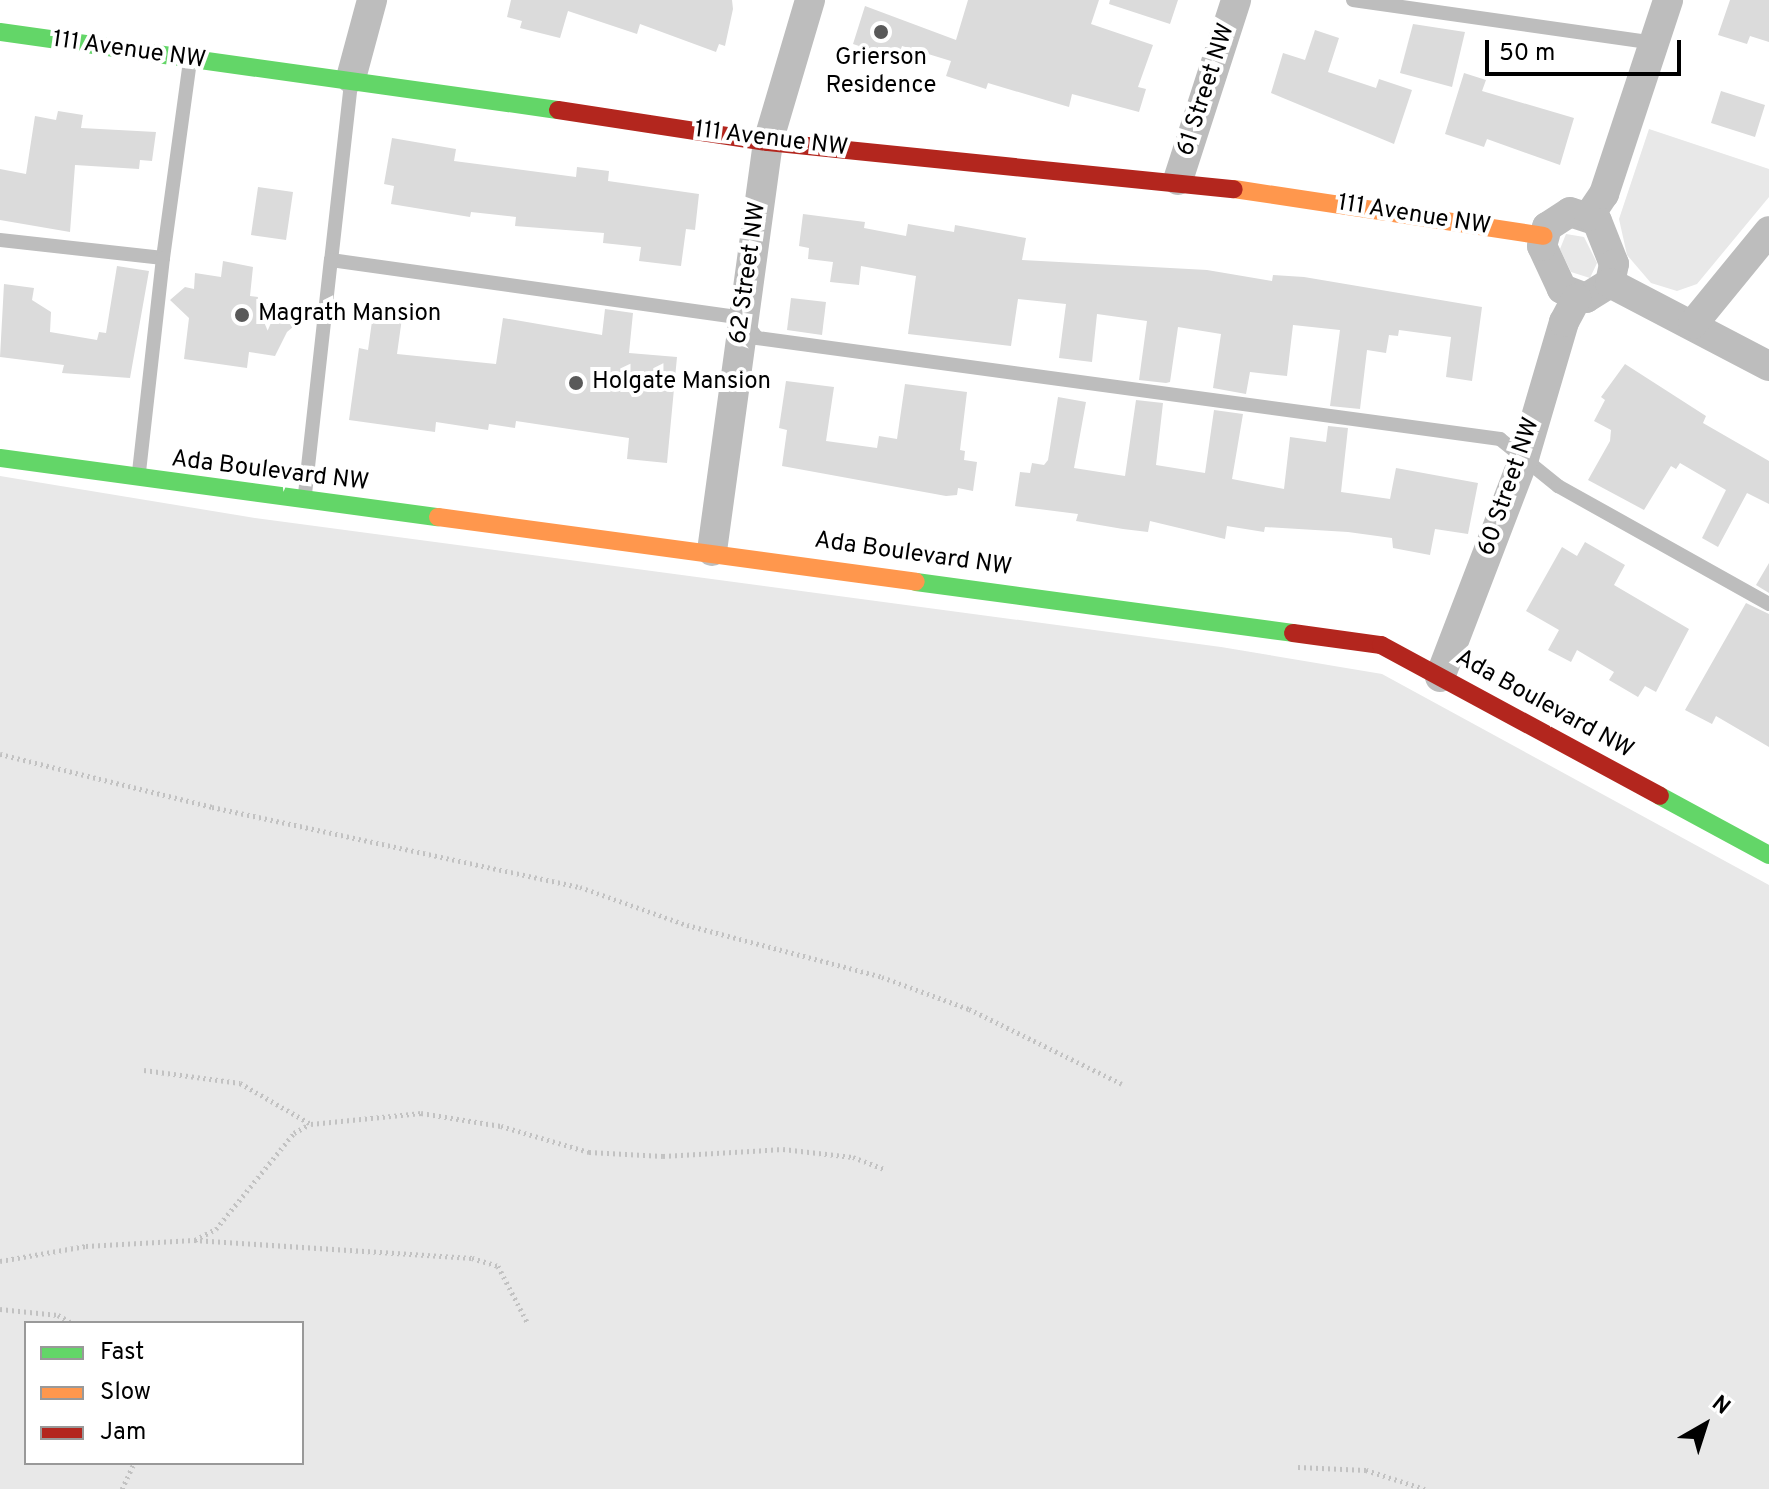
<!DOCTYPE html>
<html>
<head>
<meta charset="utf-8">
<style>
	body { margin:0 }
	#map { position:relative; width:1769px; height:1489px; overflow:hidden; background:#fff; font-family:Overpass,sans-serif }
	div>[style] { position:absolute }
	.green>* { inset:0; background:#e8e8e8 }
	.building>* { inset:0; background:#dbdbdb }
	.path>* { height:5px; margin-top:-2.5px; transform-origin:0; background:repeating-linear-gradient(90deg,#c2c2c2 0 2px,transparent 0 6px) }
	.lane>* { height:14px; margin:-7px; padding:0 7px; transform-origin:7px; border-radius:7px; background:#bdbdbd }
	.street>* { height:30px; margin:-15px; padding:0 15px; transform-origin:15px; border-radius:15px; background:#bdbdbd }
	.fast>* { height:18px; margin:-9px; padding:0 9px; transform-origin:9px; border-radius:9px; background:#63d668 }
	.slow>* { height:18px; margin:-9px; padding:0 9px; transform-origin:9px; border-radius:9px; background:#ff974d }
	.jam>* { height:18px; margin:-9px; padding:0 9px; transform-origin:9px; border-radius:9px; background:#b3261e }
	.dots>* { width:22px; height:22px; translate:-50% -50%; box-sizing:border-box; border:4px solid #fff; border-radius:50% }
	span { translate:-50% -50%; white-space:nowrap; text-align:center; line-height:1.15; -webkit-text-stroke:8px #fff; paint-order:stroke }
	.street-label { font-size:24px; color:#000 }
	.poi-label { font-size:24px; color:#000 }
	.left { translate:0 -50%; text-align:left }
	.legend { position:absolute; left:24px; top:1321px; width:280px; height:144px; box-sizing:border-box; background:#fff; border:2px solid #999; margin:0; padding:10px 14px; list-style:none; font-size:24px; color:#000 }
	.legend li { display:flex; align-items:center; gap:16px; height:40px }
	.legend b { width:40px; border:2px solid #999 }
	.north { position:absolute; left:1665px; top:1385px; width:80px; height:80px; -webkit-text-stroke:6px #fff; paint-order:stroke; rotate:39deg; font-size:22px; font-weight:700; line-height:32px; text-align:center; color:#000 }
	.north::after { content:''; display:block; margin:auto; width:28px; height:36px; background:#000; clip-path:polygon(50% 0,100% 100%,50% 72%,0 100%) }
	.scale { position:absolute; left:1485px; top:40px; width:196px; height:36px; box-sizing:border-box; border:4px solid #000; border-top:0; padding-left:10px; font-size:24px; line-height:28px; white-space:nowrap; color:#000; -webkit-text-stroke:6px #fff; paint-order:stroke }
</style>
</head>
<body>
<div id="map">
	<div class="green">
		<i style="clip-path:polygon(1649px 129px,1769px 169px,1769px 197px,1697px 284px,1677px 291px,1651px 283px,1627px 255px,1619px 219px)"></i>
		<i style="clip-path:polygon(1566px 234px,1584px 237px,1597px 263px,1590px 278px,1571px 272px,1560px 249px)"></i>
		<i style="clip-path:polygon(evenodd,0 476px,255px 518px,1221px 647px,1382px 674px,1769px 885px,1769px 1489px,0 1489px,0 476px,26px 1323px,302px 1323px,302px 1463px,26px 1463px,26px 1323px)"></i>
	</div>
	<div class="building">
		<i style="clip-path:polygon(511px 0,732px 0,733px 9px,725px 46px,719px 44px,716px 52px,640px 24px,637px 34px,568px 11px,560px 38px,520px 28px,522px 21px,507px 17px)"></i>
		<i style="clip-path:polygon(968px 0,1099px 0,1091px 24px,1153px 45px,1138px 87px,1146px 89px,1139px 112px,1072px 94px,1069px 107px,988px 83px,986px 89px,946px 76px,951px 61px,902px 46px,895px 66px,857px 54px,859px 46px,853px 44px,865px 6px,956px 40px)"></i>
		<i style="clip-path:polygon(1110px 0,1178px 0,1170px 24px,1109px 4px)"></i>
		<i style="clip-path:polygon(1730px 0,1769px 0,1769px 42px,1750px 36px,1747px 44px,1718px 35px)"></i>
		<i style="clip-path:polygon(1413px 24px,1465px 32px,1452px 87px,1400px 73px)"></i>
		<i style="clip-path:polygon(1315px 30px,1339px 38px,1328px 72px,1376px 88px,1379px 79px,1412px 90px,1394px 144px,1271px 93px,1283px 53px,1305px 60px)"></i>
		<i style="clip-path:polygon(1464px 73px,1486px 80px,1482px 91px,1574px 118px,1560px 165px,1487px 139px,1484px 147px,1445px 134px)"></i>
		<i style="clip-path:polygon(1721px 91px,1765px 105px,1755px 137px,1711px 123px)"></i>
		<i style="clip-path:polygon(58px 111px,83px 115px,81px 128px,156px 132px,152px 161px,140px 160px,139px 169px,75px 165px,70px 232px,0 220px,0 169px,26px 174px,35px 116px,56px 120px)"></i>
		<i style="clip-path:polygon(392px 138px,456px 149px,454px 161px,576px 177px,577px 167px,609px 171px,608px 181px,699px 194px,695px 230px,686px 229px,681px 266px,639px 261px,641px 247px,603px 243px,604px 233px,515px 226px,516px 217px,471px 212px,470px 217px,391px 204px,394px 186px,384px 184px)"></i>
		<i style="clip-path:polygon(258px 187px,293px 192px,286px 240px,251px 235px)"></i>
		<i style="clip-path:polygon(803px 214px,865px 222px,864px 228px,906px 236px,908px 224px,954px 232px,955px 225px,1026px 238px,1022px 260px,1207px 270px,1272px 281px,1273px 275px,1304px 277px,1482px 307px,1472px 381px,1446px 377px,1451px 337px,1399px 330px,1398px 336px,1389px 335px,1386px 353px,1367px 350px,1360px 409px,1330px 406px,1340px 330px,1293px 325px,1287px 376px,1250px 372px,1246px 394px,1213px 388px,1221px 334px,1178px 327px,1170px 382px,1166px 383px,1139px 380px,1147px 321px,1097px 314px,1092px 362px,1059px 358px,1066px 304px,1018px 299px,1011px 346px,908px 334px,916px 276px,861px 266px,859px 285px,830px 282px,833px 262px,808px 259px,809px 248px,799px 246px)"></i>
		<i style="clip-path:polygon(223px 261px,253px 267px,250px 296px,258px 297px,257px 303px,293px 308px,306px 316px,287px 332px,275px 356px,249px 352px,247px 368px,184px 359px,189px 318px,170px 300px,185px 287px,194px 289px,195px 273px,221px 277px)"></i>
		<i style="clip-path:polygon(117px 266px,149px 271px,130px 378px,62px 373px,64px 365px,0 357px,4px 284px,34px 288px,32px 300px,51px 312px,50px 332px,97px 340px,99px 332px,106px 333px)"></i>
		<i style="clip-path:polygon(791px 298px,826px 302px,822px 335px,787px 330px)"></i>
		<i style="clip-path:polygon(605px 309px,633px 313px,629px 353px,677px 357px,667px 463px,627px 459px,629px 438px,516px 421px,515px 428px,489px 424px,488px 430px,436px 422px,435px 432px,349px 420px,359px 348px,368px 350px,373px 314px,402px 318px,397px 354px,496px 364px,503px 318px,602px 335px)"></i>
		<i style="clip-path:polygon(1625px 364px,1706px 416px,1703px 423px,1769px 461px,1769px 504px,1747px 493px,1718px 547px,1702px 538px,1726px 490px,1680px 463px,1676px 469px,1671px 466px,1644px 510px,1588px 480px,1610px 441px,1611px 430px,1594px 421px,1605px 400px,1601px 397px)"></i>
		<i style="clip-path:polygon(786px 381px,834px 387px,826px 441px,877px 448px,879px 436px,897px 439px,905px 384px,967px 392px,960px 450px,965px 451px,964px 460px,977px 462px,973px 491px,958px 488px,957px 495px,946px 496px,782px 466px,787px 430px,779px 428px)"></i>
		<i style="clip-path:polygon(1058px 397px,1086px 402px,1074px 468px,1125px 476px,1136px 400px,1163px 403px,1156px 465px,1205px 473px,1214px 410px,1243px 414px,1232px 479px,1284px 489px,1290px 437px,1326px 442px,1328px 426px,1348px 428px,1341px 492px,1390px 499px,1396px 468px,1478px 483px,1468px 534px,1435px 529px,1430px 555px,1393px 548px,1392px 538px,1348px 532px,1265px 527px,1264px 532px,1227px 526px,1225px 539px,1150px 521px,1148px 532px,1123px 529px,1076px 521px,1078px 514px,1015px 506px,1020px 472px,1030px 473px,1032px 463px,1044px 465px,1048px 460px)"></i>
		<i style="clip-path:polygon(1585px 542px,1625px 565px,1614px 585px,1689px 629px,1656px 692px,1645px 686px,1638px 697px,1609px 680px,1614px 672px,1577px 650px,1571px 662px,1548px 650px,1559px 630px,1526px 611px,1562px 547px,1577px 556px)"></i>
		<i style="clip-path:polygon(1769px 563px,1769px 593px,1756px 585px)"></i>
		<i style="clip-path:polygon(1746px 603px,1769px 614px,1769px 747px,1716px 716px,1712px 724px,1685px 710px)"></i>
	</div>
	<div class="path">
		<i style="left:0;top:754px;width:219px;rotate:14deg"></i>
		<i style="left:212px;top:807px;width:377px;rotate:12.3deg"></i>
		<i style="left:580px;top:887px;width:114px;rotate:19.6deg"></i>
		<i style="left:687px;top:925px;width:202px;rotate:14.9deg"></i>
		<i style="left:882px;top:977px;width:93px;rotate:20.2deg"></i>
		<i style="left:969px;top:1009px;width:170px;rotate:26.1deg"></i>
		<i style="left:144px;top:1070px;width:97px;rotate:7.7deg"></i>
		<i style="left:240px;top:1083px;width:82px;rotate:30deg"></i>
		<i style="left:311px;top:1124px;width:111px;rotate:-5.7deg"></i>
		<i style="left:421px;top:1113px;width:81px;rotate:9.2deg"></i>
		<i style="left:501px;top:1126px;width:92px;rotate:16.5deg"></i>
		<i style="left:589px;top:1152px;width:74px;rotate:3.1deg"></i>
		<i style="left:663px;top:1156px;width:120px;rotate:-3.3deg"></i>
		<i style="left:783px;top:1149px;width:70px;rotate:6.5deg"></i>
		<i style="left:853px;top:1157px;width:33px;rotate:21deg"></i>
		<i style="left:195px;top:1240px;width:24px;rotate:-28deg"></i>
		<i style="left:216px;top:1229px;width:124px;rotate:-50.9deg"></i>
		<i style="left:294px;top:1133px;width:18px;rotate:-29deg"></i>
		<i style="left:0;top:1261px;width:87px;rotate:-9.9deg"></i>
		<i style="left:86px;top:1246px;width:108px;rotate:-3.2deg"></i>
		<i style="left:194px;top:1240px;width:279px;rotate:3.7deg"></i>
		<i style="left:472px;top:1258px;width:27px;rotate:17deg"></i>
		<i style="left:498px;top:1266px;width:63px;rotate:62.6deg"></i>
		<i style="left:0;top:1309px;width:58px;rotate:5.9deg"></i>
		<i style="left:58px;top:1315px;width:16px;rotate:30deg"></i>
		<i style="left:1298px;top:1467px;width:68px;rotate:2.5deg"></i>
		<i style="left:1366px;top:1470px;width:62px;rotate:17.9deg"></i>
		<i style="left:122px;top:1489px;width:29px;rotate:-65deg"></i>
	</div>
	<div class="lane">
		<i style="left:1353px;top:0;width:305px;rotate:8.1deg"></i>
		<i style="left:351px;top:83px;width:178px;rotate:96.4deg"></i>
		<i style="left:331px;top:260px;width:415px;rotate:8deg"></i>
		<i style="left:742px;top:318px;width:25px;rotate:53deg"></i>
		<i style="left:757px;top:338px;width:750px;rotate:7.74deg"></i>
		<i style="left:1500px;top:439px;width:75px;rotate:39deg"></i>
		<i style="left:1558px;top:486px;width:242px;rotate:29.2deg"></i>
		<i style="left:0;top:240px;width:164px;rotate:6.3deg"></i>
		<i style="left:163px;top:258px;width:200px;rotate:-82.2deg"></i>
		<i style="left:139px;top:472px;width:215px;rotate:-83.6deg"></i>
		<i style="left:305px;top:494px;width:235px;rotate:-83.7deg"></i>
	</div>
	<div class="street">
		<i style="left:351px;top:78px;width:81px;rotate:-74.9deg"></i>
		<i style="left:1178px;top:180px;width:189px;rotate:-72.1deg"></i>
		<i style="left:1570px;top:212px;width:28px;rotate:18deg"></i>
		<i style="left:1597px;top:221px;width:46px;rotate:68.4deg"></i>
		<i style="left:1614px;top:264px;width:19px;rotate:102deg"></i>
		<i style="left:1610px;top:283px;width:28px;rotate:148deg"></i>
		<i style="left:1586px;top:298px;width:26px;rotate:-159deg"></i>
		<i style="left:1562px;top:289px;width:47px;rotate:-114.9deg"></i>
		<i style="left:1542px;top:246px;width:20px;rotate:-75deg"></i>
		<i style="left:1547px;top:227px;width:27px;rotate:-33deg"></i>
		<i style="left:1589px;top:216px;width:27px;rotate:-56deg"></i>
		<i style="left:1604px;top:194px;width:204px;rotate:-71.7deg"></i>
		<i style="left:1610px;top:283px;width:179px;rotate:27.6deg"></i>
		<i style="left:1693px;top:324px;width:120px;rotate:-50.7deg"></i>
		<i style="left:712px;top:551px;width:413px;rotate:-82.2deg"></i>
		<i style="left:768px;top:142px;width:148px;rotate:-73.5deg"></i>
		<i style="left:1440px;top:677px;width:235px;rotate:-69deg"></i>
		<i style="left:1524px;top:458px;width:142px;rotate:-73.6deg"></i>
		<i style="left:1564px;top:322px;width:27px;rotate:-62deg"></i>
	</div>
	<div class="fast">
		<i style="left:0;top:32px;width:563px;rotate:7.96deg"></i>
		<i style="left:0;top:458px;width:442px;rotate:7.7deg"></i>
		<i style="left:916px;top:582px;width:380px;rotate:7.7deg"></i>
		<i style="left:1660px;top:796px;width:124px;rotate:28.4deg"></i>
	</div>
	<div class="slow">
		<i style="left:1234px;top:189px;width:313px;rotate:8.6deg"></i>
		<i style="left:438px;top:517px;width:482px;rotate:7.7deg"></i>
	</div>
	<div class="jam">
		<i style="left:558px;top:110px;width:212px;rotate:8.7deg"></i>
		<i style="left:768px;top:142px;width:468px;rotate:5.8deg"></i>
		<i style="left:1293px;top:633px;width:89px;rotate:7.8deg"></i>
		<i style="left:1381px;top:645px;width:317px;rotate:28.4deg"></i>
	</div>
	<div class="dots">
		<i style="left:881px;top:32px;background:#595959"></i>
		<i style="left:242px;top:315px;background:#595959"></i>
		<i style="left:576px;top:383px;background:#595959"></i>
	</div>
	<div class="street-label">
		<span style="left:129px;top:51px;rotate:8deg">111 Avenue NW</span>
		<span style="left:1207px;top:90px;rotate:-72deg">61 Street NW</span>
		<span style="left:771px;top:140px;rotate:7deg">111 Avenue NW</span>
		<span style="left:1414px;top:216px;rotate:9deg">111 Avenue NW</span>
		<span style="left:749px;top:273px;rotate:-82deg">62 Street NW</span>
		<span style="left:270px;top:472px;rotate:7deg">Ada Boulevard NW</span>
		<span style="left:1510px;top:487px;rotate:-71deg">60 Street NW</span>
		<span style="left:913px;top:555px;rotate:8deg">Ada Boulevard NW</span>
		<span style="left:1544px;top:705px;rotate:29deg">Ada Boulevard NW</span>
	</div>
	<div class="poi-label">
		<span style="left:881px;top:73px">Grierson<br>Residence</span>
		<span class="left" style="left:258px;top:315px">Magrath Mansion</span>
		<span class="left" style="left:592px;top:383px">Holgate Mansion</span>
	</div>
	<ul class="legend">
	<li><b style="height:10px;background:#63d668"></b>Fast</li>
	<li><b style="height:10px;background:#ff974d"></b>Slow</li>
	<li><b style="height:10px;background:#b3261e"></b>Jam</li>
	</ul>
	<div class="north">N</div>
	<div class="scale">50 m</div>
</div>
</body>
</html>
